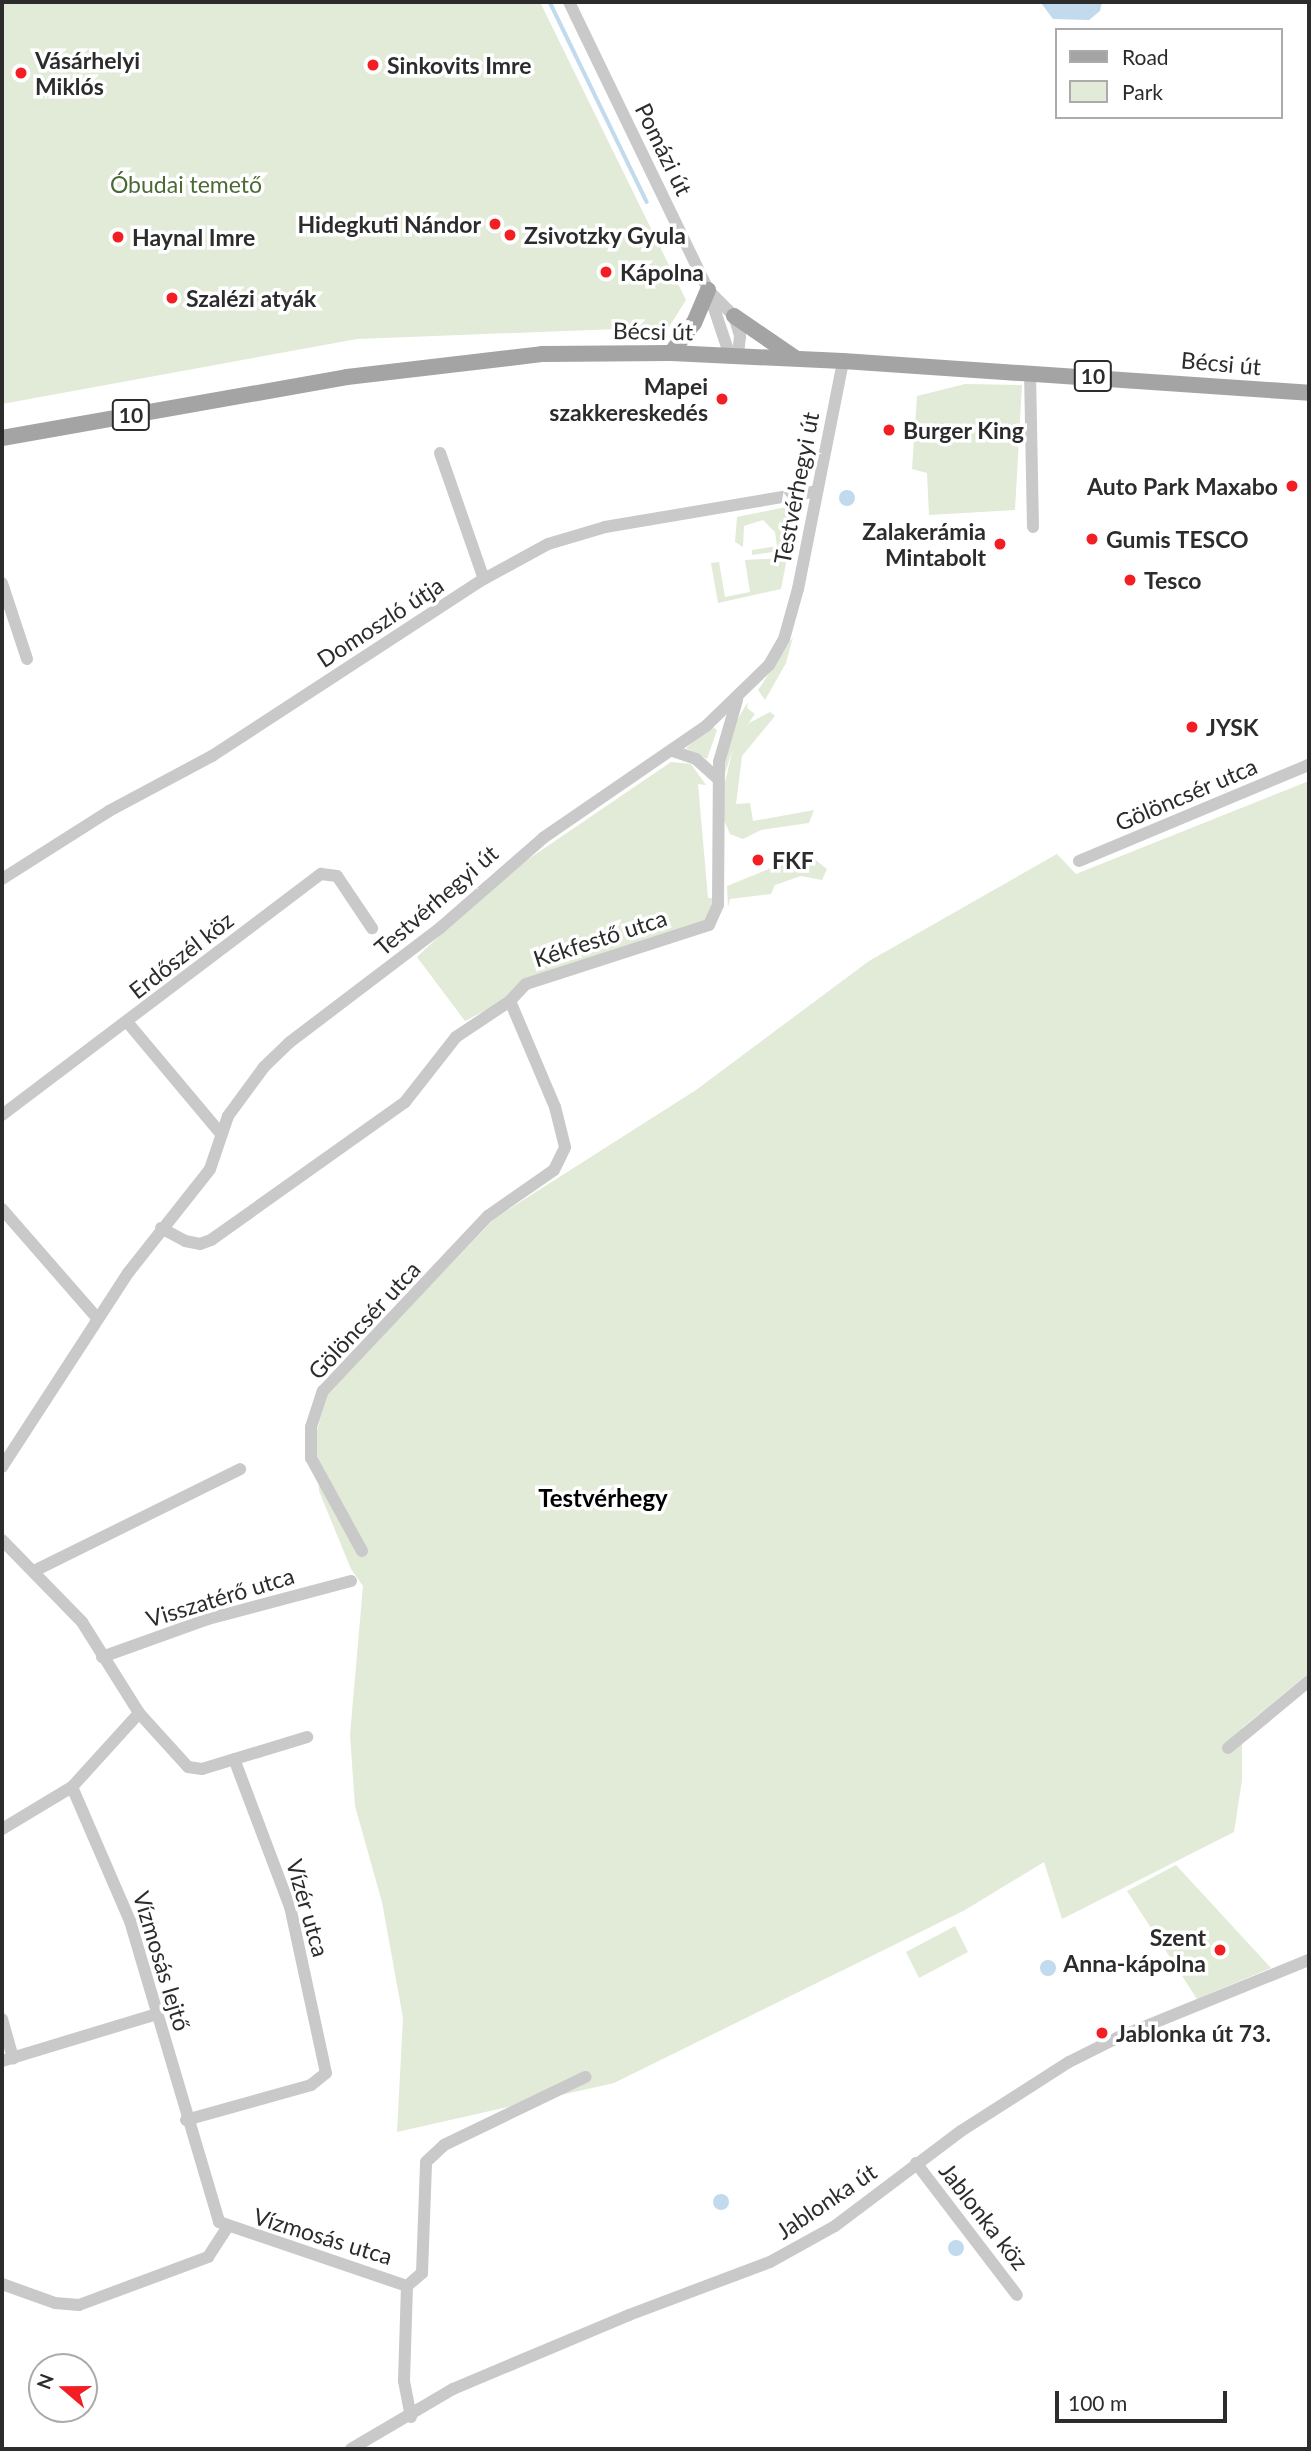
<!DOCTYPE html>
<html>
<head>
<meta charset="utf-8">
<style>
	body { margin:0 }
	#map { position:relative; width:1311px; height:2451px; overflow:hidden; background:#fff; font-family:Lato,sans-serif }
	div>[style] { position:absolute }
	.green>* { inset:0; background:#e1ebd7 }
	.water>* { inset:0; background:#c1daed }
	.round { border-radius:50% }
	.stream>* { height:3.5px; margin:-1.75px; padding:0 1.75px; transform-origin:1.75px; border-radius:1.75px; background:#c1daed }
	.minor>* { height:12px; margin:-6px; padding:0 6px; transform-origin:6px; border-radius:6px; background:#c9c9c9 }
	.major>* { height:16px; margin:-8px; padding:0 8px; transform-origin:8px; border-radius:8px; background:#a4a4a4 }
	.dots>* { width:19px; height:19px; translate:-50% -50%; box-sizing:border-box; border:4px solid #fff; border-radius:50% }
	span { translate:-50% -50%; white-space:nowrap; text-align:center; line-height:1.15; -webkit-text-stroke:7px #fff; paint-order:stroke }
	.shield-label span { padding:2px 5px; background:#fff; border:2px solid; border-radius:5px; -webkit-text-stroke-width:0 }
	.shield-label { font-size:21px; color:#2c2c2c; font-weight:700 }
	.poi-label { font-size:23px; color:#2c2c2c; font-weight:700 }
	.left { translate:0 -50%; text-align:left }
	.right { translate:-100% -50%; text-align:right }
	.street-label { font-size:23px; color:#2c2c2c }
	.park-label { font-size:23px; color:#4c6a36 }
	.neighbourhood-label { font-size:24px; color:#000; font-weight:700 }
	.frame { position:absolute; inset:0; border:4px solid #2c2c2c; pointer-events:none }
	.legend { position:absolute; left:1055px; top:28px; width:228px; height:91px; box-sizing:border-box; background:#fff; border:2px solid #ababab; margin:0; padding:9px 12px; list-style:none; font-size:21px; color:#2c2c2c }
	.legend li { display:flex; align-items:center; gap:14px; height:35px }
	.legend b { width:35px; border:2px solid #ababab }
	.north { position:absolute; left:28px; top:2353px; width:70px; height:70px; box-sizing:border-box; background:#fff; border:2px solid #ababab; border-radius:50%; rotate:290deg; font-size:19px; font-weight:700; line-height:28px; text-align:center; color:#2c2c2c }
	.north::after { content:''; display:block; margin:auto; width:24px; height:32px; background:#f21e24; clip-path:polygon(50% 0,100% 100%,50% 72%,0 100%) }
	.scale { position:absolute; left:1055px; top:2391px; width:172px; height:32px; box-sizing:border-box; border:4px solid #2c2c2c; border-top:0; padding-left:9px; font-size:21px; line-height:24px; white-space:nowrap; color:#2c2c2c; -webkit-text-stroke:5px #fff; paint-order:stroke }
</style>
</head>
<body>
<div id="map">
	<div class="green">
		<i style="clip-path:polygon(2px 2px,540px 2px,686px 300px,669px 327px,357px 339px,2px 404px)"></i>
		<i style="clip-path:polygon(965px 384px,1022px 385px,1015px 510px,929px 515px,927px 473px,912px 469px,917px 396px)"></i>
		<i style="clip-path:polygon(791px 506px,795px 513px,787px 550px,752px 555px,752px 550px,777px 546px,775px 532px,763px 520px,744px 526px,743px 547px,735px 542px,737px 517px)"></i>
		<i style="clip-path:polygon(787px 558px,781px 589px,718px 603px,711px 563px,719px 562px,725px 597px,750px 592px,745px 560px)"></i>
		<i style="clip-path:polygon(793px 637px,786px 663px,765px 700px,758px 690px)"></i>
		<i style="clip-path:polygon(748px 702px,747px 708px,755px 714px,738px 738px,749px 723px,770px 712px,775px 716px,742px 756px,736px 804px,750px 803px,753px 821px,814px 810px,809px 823px,761px 830px,743px 839px,730px 834px,724px 820px,723px 791px,733px 748px,723px 780px,723px 764px,734px 725px)"></i>
		<i style="clip-path:polygon(712px 726px,717px 730px,707px 759px,686px 748px)"></i>
		<i style="clip-path:polygon(671px 762px,691px 764px,706px 785px,698px 784px,708px 898px,713px 898px,708px 921px,560px 971px,465px 1021px,417px 957px,502px 877px)"></i>
		<i style="clip-path:polygon(1309px 781px,1309px 1673px,1242px 1728px,1242px 1780px,1234px 1832px,1062px 1919px,1044px 1862px,965px 1910px,614px 2083px,397px 2132px,403px 2018px,382px 1902px,355px 1806px,350px 1735px,363px 1586px,351px 1569px,319px 1491px,316px 1434px,327px 1394px,495px 1218px,696px 1090px,869px 961px,1057px 854px,1076px 874px)"></i>
		<i style="clip-path:polygon(775px 853px,782px 854px,788px 862px,813px 858px,827px 869px,822px 880px,801px 876px,775px 885px,771px 894px,730px 899px,728px 907px,727px 886px,774px 867px)"></i>
		<i style="clip-path:polygon(1176px 1865px,1271px 1968px,1197px 1999px,1127px 1891px)"></i>
		<i style="clip-path:polygon(955px 1926px,968px 1952px,919px 1978px,906px 1952px)"></i>
	</div>
	<div class="water">
		<i style="clip-path:polygon(1102px 2px,1100px 11px,1089px 20px,1053px 19px,1041px 3px)"></i>
		<i class="round" style="left:839px;top:490px;width:16px;height:16px"></i>
		<i class="round" style="left:1040px;top:1960px;width:16px;height:16px"></i>
		<i class="round" style="left:713px;top:2194px;width:16px;height:16px"></i>
		<i class="round" style="left:948px;top:2240px;width:16px;height:16px"></i>
	</div>
	<div class="stream">
		<i style="left:550px;top:2px;width:222px;rotate:64.1deg"></i>
	</div>
	<div class="minor">
		<i style="left:569px;top:2px;width:320px;rotate:64.2deg"></i>
		<i style="left:708px;top:290px;width:70px;rotate:71.6deg"></i>
		<i style="left:708px;top:290px;width:37px;rotate:45deg"></i>
		<i style="left:734px;top:316px;width:21px;rotate:73deg"></i>
		<i style="left:740px;top:336px;width:20px;rotate:96deg"></i>
		<i style="left:1030px;top:372px;width:155px;rotate:88.9deg"></i>
		<i style="left:440px;top:453px;width:133px;rotate:70.8deg"></i>
		<i style="left:2px;top:583px;width:80px;rotate:71.8deg"></i>
		<i style="left:673px;top:751px;width:24px;rotate:19deg"></i>
		<i style="left:696px;top:759px;width:28px;rotate:42deg"></i>
		<i style="left:1079px;top:861px;width:249px;rotate:-22.7deg"></i>
		<i style="left:2px;top:879px;width:127px;rotate:-32.4deg"></i>
		<i style="left:109px;top:811px;width:117px;rotate:-28.1deg"></i>
		<i style="left:212px;top:756px;width:325px;rotate:-33.1deg"></i>
		<i style="left:484px;top:579px;width:73px;rotate:-28.7deg"></i>
		<i style="left:548px;top:544px;width:59px;rotate:-16.6deg"></i>
		<i style="left:605px;top:527px;width:215px;rotate:-9.6deg"></i>
		<i style="left:128px;top:1023px;width:145px;rotate:50deg"></i>
		<i style="left:2px;top:1115px;width:400px;rotate:-37.1deg"></i>
		<i style="left:321px;top:874px;width:16px;rotate:7deg"></i>
		<i style="left:337px;top:876px;width:63px;rotate:56.1deg"></i>
		<i style="left:2px;top:1209px;width:145px;rotate:48.9deg"></i>
		<i style="left:161px;top:1228px;width:27px;rotate:28deg"></i>
		<i style="left:185px;top:1241px;width:15px;rotate:11deg"></i>
		<i style="left:200px;top:1244px;width:12px;rotate:-20deg"></i>
		<i style="left:211px;top:1240px;width:238px;rotate:-35.4deg"></i>
		<i style="left:405px;top:1102px;width:83px;rotate:-51.9deg"></i>
		<i style="left:456px;top:1037px;width:65px;rotate:-33.7deg"></i>
		<i style="left:510px;top:1001px;width:23px;rotate:-47deg"></i>
		<i style="left:526px;top:984px;width:192px;rotate:-17.9deg"></i>
		<i style="left:709px;top:925px;width:22px;rotate:-66deg"></i>
		<i style="left:718px;top:905px;width:143px;rotate:-89.6deg"></i>
		<i style="left:719px;top:762px;width:65px;rotate:-73.8deg"></i>
		<i style="left:2px;top:1467px;width:231px;rotate:-57deg"></i>
		<i style="left:128px;top:1273px;width:132px;rotate:-51.7deg"></i>
		<i style="left:210px;top:1169px;width:56px;rotate:-71.2deg"></i>
		<i style="left:228px;top:1116px;width:61px;rotate:-53.7deg"></i>
		<i style="left:264px;top:1067px;width:36px;rotate:-44deg"></i>
		<i style="left:290px;top:1042px;width:188px;rotate:-37.2deg"></i>
		<i style="left:440px;top:928px;width:137px;rotate:-41.1deg"></i>
		<i style="left:543px;top:838px;width:198px;rotate:-34.5deg"></i>
		<i style="left:706px;top:726px;width:88px;rotate:-44.1deg"></i>
		<i style="left:769px;top:665px;width:30px;rotate:-60deg"></i>
		<i style="left:784px;top:639px;width:52px;rotate:-74.4deg"></i>
		<i style="left:798px;top:589px;width:232px;rotate:-78.8deg"></i>
		<i style="left:2px;top:1540px;width:115px;rotate:45.7deg"></i>
		<i style="left:82px;top:1622px;width:107px;rotate:57.9deg"></i>
		<i style="left:139px;top:1713px;width:73px;rotate:47.8deg"></i>
		<i style="left:188px;top:1767px;width:14px;rotate:8deg"></i>
		<i style="left:202px;top:1769px;width:110px;rotate:-16.9deg"></i>
		<i style="left:362px;top:1551px;width:106px;rotate:-118.7deg"></i>
		<i style="left:311px;top:1458px;width:31px;rotate:-90deg"></i>
		<i style="left:311px;top:1427px;width:38px;rotate:-72deg"></i>
		<i style="left:323px;top:1391px;width:241px;rotate:-46.7deg"></i>
		<i style="left:488px;top:1216px;width:80px;rotate:-34.9deg"></i>
		<i style="left:554px;top:1170px;width:25px;rotate:-64deg"></i>
		<i style="left:565px;top:1147px;width:41px;rotate:-104deg"></i>
		<i style="left:555px;top:1107px;width:115px;rotate:-113deg"></i>
		<i style="left:34px;top:1571px;width:230px;rotate:-26.3deg"></i>
		<i style="left:102px;top:1657px;width:113px;rotate:-19.7deg"></i>
		<i style="left:208px;top:1619px;width:148px;rotate:-14.9deg"></i>
		<i style="left:1228px;top:1748px;width:105px;rotate:-39.6deg"></i>
		<i style="left:72px;top:1787px;width:146px;rotate:66.6deg"></i>
		<i style="left:130px;top:1921px;width:314px;rotate:73.5deg"></i>
		<i style="left:219px;top:2222px;width:199px;rotate:18.8deg"></i>
		<i style="left:2px;top:1829px;width:82px;rotate:-31deg"></i>
		<i style="left:72px;top:1787px;width:100px;rotate:-47.8deg"></i>
		<i style="left:2px;top:2019px;width:41px;rotate:74.2deg"></i>
		<i style="left:2px;top:2061px;width:162px;rotate:-16.9deg"></i>
		<i style="left:186px;top:2120px;width:130px;rotate:-15.6deg"></i>
		<i style="left:311px;top:2085px;width:19px;rotate:-39deg"></i>
		<i style="left:326px;top:2073px;width:170px;rotate:-102.2deg"></i>
		<i style="left:290px;top:1907px;width:158px;rotate:-110.7deg"></i>
		<i style="left:916px;top:2163px;width:166px;rotate:52.6deg"></i>
		<i style="left:2px;top:2284px;width:56px;rotate:19.7deg"></i>
		<i style="left:55px;top:2303px;width:24px;rotate:5deg"></i>
		<i style="left:79px;top:2305px;width:138px;rotate:-20.4deg"></i>
		<i style="left:208px;top:2257px;width:35px;rotate:-57deg"></i>
		<i style="left:411px;top:2417px;width:37px;rotate:-101deg"></i>
		<i style="left:404px;top:2381px;width:95px;rotate:-88.2deg"></i>
		<i style="left:407px;top:2286px;width:20px;rotate:-41deg"></i>
		<i style="left:422px;top:2273px;width:111px;rotate:-87.9deg"></i>
		<i style="left:426px;top:2162px;width:25px;rotate:-43deg"></i>
		<i style="left:444px;top:2145px;width:157px;rotate:-25.7deg"></i>
		<i style="left:351px;top:2449px;width:118px;rotate:-30.5deg"></i>
		<i style="left:453px;top:2389px;width:191px;rotate:-22.8deg"></i>
		<i style="left:629px;top:2315px;width:151px;rotate:-20.6deg"></i>
		<i style="left:770px;top:2262px;width:74px;rotate:-29deg"></i>
		<i style="left:835px;top:2226px;width:158px;rotate:-37deg"></i>
		<i style="left:961px;top:2131px;width:128px;rotate:-32.6deg"></i>
		<i style="left:1069px;top:2062px;width:56px;rotate:-26.6deg"></i>
		<i style="left:1119px;top:2037px;width:205px;rotate:-22.1deg"></i>
	</div>
	<div class="major">
		<i style="left:734px;top:316px;width:74px;rotate:34.5deg"></i>
		<i style="left:671px;top:353px;width:38px;rotate:-53deg"></i>
		<i style="left:694px;top:323px;width:36px;rotate:-67deg"></i>
		<i style="left:2px;top:438px;width:350px;rotate:-10deg"></i>
		<i style="left:347px;top:377px;width:196px;rotate:-6.7deg"></i>
		<i style="left:542px;top:354px;width:129px;rotate:-0.4deg"></i>
		<i style="left:671px;top:353px;width:172px;rotate:2.7deg"></i>
		<i style="left:843px;top:361px;width:467px;rotate:3.9deg"></i>
	</div>
	<div class="dots">
		<i style="left:373px;top:65px;background:#f21e24"></i>
		<i style="left:21px;top:73px;background:#f21e24"></i>
		<i style="left:495px;top:224px;background:#f21e24"></i>
		<i style="left:510px;top:235px;background:#f21e24"></i>
		<i style="left:118px;top:237px;background:#f21e24"></i>
		<i style="left:606px;top:272px;background:#f21e24"></i>
		<i style="left:172px;top:298px;background:#f21e24"></i>
		<i style="left:722px;top:399px;background:#f21e24"></i>
		<i style="left:889px;top:430px;background:#f21e24"></i>
		<i style="left:1292px;top:486px;background:#f21e24"></i>
		<i style="left:1092px;top:539px;background:#f21e24"></i>
		<i style="left:1000px;top:544px;background:#f21e24"></i>
		<i style="left:1130px;top:580px;background:#f21e24"></i>
		<i style="left:1192px;top:727px;background:#f21e24"></i>
		<i style="left:758px;top:860px;background:#f21e24"></i>
		<i style="left:1220px;top:1950px;background:#f21e24"></i>
		<i style="left:1102px;top:2033px;background:#f21e24"></i>
	</div>
	<div class="shield-label">
		<span style="left:1093px;top:376px">10</span>
		<span style="left:131px;top:415px">10</span>
	</div>
	<div class="poi-label">
		<span class="left" style="left:35px;top:73px">Vásárhelyi<br>Miklós</span>
		<span class="left" style="left:387px;top:65px">Sinkovits Imre</span>
		<span class="right" style="left:481px;top:224px">Hidegkuti Nándor</span>
		<span class="left" style="left:524px;top:235px">Zsivotzky Gyula</span>
		<span class="left" style="left:132px;top:237px">Haynal Imre</span>
		<span class="left" style="left:620px;top:272px">Kápolna</span>
		<span class="left" style="left:186px;top:298px">Szalézi atyák</span>
		<span class="right" style="left:708px;top:399px">Mapei<br>szakkereskedés</span>
		<span class="left" style="left:903px;top:430px">Burger King</span>
		<span class="right" style="left:1278px;top:486px">Auto Park Maxabo</span>
		<span class="right" style="left:986px;top:544px">Zalakerámia<br>Mintabolt</span>
		<span class="left" style="left:1106px;top:539px">Gumis TESCO</span>
		<span class="left" style="left:1144px;top:580px">Tesco</span>
		<span class="left" style="left:1206px;top:727px">JYSK</span>
		<span class="left" style="left:772px;top:860px">FKF</span>
		<span class="right" style="left:1206px;top:1950px">Szent<br>Anna-kápolna</span>
		<span class="left" style="left:1116px;top:2033px">Jablonka út 73.</span>
	</div>
	<div class="street-label">
		<span style="left:664px;top:149px;rotate:64deg">Pomázi út</span>
		<span style="left:653px;top:331px;rotate:1deg">Bécsi út</span>
		<span style="left:1221px;top:363px;rotate:5deg">Bécsi út</span>
		<span style="left:796px;top:488px;rotate:-79deg">Testvérhegyi út</span>
		<span style="left:380px;top:622px;rotate:-33deg">Domoszló útja</span>
		<span style="left:1186px;top:794px;rotate:-23deg">Gölöncsér utca</span>
		<span style="left:436px;top:900px;rotate:-41deg">Testvérhegyi út</span>
		<span style="left:600px;top:938px;rotate:-18deg">Kékfestő utca</span>
		<span style="left:181px;top:955px;rotate:-38deg">Erdőszél köz</span>
		<span style="left:364px;top:1320px;rotate:-47deg">Gölöncsér utca</span>
		<span style="left:220px;top:1597px;rotate:-17deg">Visszatérő utca</span>
		<span style="left:308px;top:1908px;rotate:74deg">Vízér utca</span>
		<span style="left:162px;top:1961px;rotate:73deg">Vízmosás lejtő</span>
		<span style="left:826px;top:2201px;rotate:-34deg">Jablonka út</span>
		<span style="left:984px;top:2216px;rotate:52deg">Jablonka köz</span>
		<span style="left:323px;top:2236px;rotate:17deg">Vízmosás utca</span>
	</div>
	<div class="park-label">
		<span style="left:186px;top:184px">Óbudai temető</span>
	</div>
	<div class="neighbourhood-label">
		<span style="left:603px;top:1498px">Testvérhegy</span>
	</div>
	<div class="frame"></div>
	<ul class="legend">
	<li><b style="height:9px;background:#a4a4a4"></b>Road</li>
	<li><b style="height:19px;background:#e1ebd7"></b>Park</li>
	</ul>
	<div class="north">N</div>
	<div class="scale">100 m</div>
</div>
</body>
</html>
